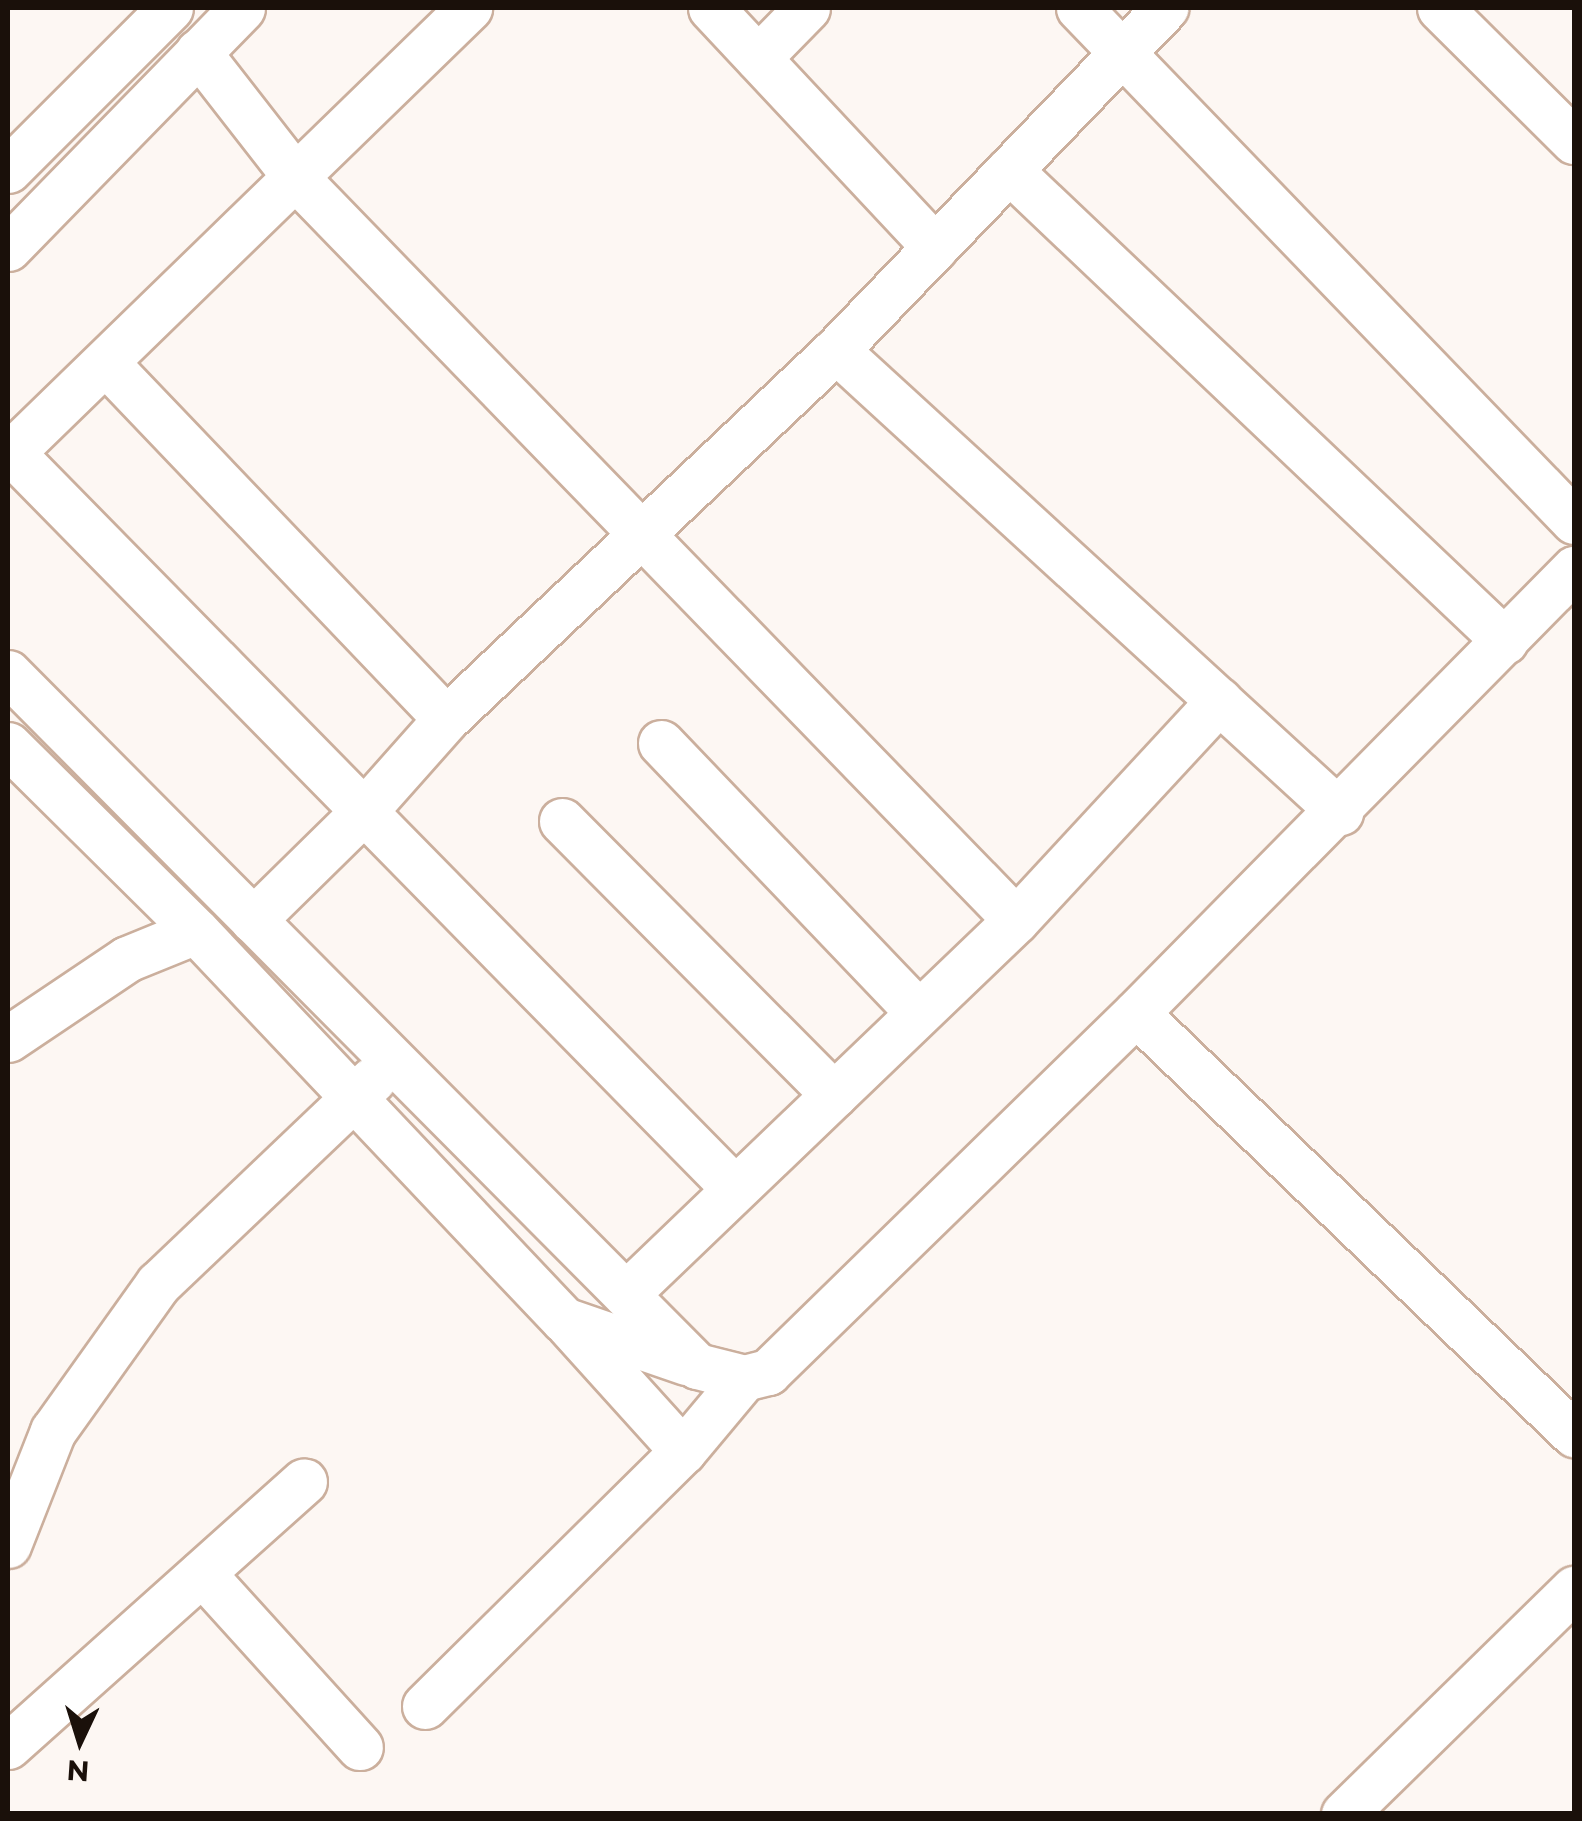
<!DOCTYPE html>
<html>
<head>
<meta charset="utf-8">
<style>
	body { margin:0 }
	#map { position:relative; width:1582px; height:1821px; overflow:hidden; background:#fdf7f3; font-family:Montserrat,sans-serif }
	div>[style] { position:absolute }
	.roads { filter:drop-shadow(2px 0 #cbaf9d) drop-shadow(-2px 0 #cbaf9d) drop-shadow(0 2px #cbaf9d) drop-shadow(0 -2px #cbaf9d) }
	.minor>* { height:45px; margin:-22.5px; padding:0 22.5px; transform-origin:22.5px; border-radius:22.5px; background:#fff }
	span { translate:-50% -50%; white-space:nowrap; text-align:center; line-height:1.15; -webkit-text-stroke:8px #fdf7f3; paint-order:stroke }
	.frame { position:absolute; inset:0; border:10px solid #1a100a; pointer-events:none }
	.north { position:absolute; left:30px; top:1691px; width:100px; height:100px; -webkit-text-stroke:8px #fdf7f3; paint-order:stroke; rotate:184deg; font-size:28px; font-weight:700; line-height:40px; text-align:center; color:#1a100a }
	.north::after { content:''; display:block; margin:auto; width:35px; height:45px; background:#1a100a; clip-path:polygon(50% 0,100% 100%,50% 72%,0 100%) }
</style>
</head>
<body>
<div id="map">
	<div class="roads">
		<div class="minor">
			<i style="left:711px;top:8px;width:328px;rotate:46.9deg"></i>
			<i style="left:1079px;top:8px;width:713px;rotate:46.02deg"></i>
			<i style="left:1440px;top:8px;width:189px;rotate:44.8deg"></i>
			<i style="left:198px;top:52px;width:161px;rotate:52.1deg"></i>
			<i style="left:297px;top:179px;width:1032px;rotate:45.86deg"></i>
			<i style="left:758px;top:58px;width:70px;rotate:-45.6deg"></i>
			<i style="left:8px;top:170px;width:229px;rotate:-45deg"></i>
			<i style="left:1009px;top:170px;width:684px;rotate:43.52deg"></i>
			<i style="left:8px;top:248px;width:335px;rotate:-45.7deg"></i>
			<i style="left:836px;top:350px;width:684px;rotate:42.51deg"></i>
			<i style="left:106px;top:363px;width:492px;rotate:46.3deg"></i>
			<i style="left:8px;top:449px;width:1037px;rotate:45.51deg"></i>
			<i style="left:11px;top:453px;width:639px;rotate:-44.18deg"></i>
			<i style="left:8px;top:673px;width:977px;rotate:45.17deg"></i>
			<i style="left:697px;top:1366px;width:49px;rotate:14.3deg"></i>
			<i style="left:744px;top:1378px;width:25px;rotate:-14deg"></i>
			<i style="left:768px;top:1372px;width:514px;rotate:-44.29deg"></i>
			<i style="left:1136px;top:1013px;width:624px;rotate:-45.39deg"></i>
			<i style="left:661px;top:743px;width:373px;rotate:46.3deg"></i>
			<i style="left:8px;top:745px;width:264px;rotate:44.7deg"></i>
			<i style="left:196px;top:931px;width:535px;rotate:46.59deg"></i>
			<i style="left:564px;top:1320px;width:129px;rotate:19deg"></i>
			<i style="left:562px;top:821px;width:386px;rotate:45.2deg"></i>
			<i style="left:253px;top:920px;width:158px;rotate:-44.5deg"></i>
			<i style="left:366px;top:809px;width:120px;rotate:-48.4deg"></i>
			<i style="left:446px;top:719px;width:537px;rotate:-43.42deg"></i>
			<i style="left:836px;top:350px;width:475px;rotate:-46.1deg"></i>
			<i style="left:1136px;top:1013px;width:608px;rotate:43.87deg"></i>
			<i style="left:8px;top:1039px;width:143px;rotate:-33.9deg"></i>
			<i style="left:127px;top:959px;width:74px;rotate:-22.1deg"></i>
			<i style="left:626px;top:1294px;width:540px;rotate:-43.8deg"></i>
			<i style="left:1016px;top:920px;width:299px;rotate:-47.2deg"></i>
			<i style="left:569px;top:1325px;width:170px;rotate:47.9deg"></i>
			<i style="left:8px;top:1545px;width:123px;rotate:-68.5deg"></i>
			<i style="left:53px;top:1431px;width:181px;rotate:-54.5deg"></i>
			<i style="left:158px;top:1284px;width:297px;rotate:-43.6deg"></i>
			<i style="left:202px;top:1573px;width:235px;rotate:47.8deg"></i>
			<i style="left:425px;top:1706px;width:363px;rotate:-44.7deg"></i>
			<i style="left:683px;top:1451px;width:95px;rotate:-50.1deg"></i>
			<i style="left:8px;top:1746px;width:397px;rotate:-41.8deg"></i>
			<i style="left:1344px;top:1814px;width:322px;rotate:-44.4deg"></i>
		</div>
	</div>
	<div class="frame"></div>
	<div class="north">N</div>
</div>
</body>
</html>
